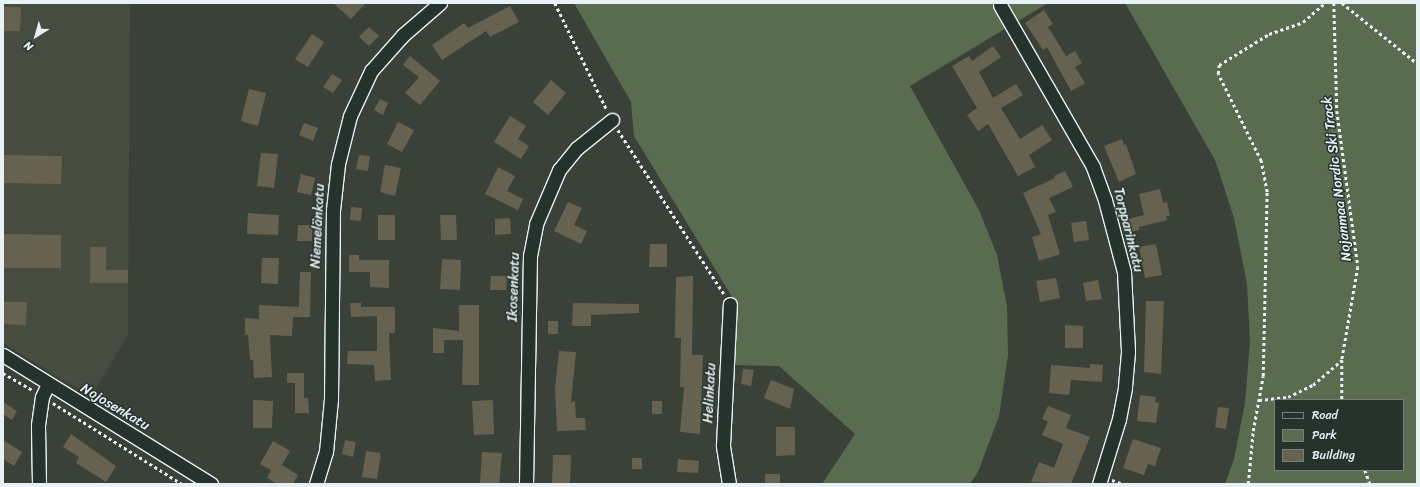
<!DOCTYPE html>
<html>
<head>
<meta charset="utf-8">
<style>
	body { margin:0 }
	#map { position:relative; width:1420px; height:487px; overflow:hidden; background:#3a4138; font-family:Sriracha,sans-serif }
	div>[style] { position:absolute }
	.built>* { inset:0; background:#484b3f }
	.green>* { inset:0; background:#596c4f }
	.building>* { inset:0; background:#676250 }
	.path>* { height:2.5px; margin-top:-1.25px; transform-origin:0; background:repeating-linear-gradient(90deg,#e8f1f8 0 3px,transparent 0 6px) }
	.roads { filter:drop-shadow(1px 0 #e8f1f8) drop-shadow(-1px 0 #e8f1f8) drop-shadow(0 1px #e8f1f8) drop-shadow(0 -1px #e8f1f8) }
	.street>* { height:13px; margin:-6.5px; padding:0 6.5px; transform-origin:6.5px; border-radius:6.5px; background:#26332d }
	span { translate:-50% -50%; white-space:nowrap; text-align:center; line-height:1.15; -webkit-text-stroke:3px #26332d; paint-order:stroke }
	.street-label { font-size:14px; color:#e8f1f8 }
	.frame { position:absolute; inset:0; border:4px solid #e8f1f8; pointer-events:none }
	.legend { position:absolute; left:1274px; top:399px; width:130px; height:72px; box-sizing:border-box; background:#26332d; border:1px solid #747f7e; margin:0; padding:5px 7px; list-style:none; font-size:12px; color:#e8f1f8 }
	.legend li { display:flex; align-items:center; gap:8px; height:20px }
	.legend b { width:20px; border:1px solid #747f7e }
	.north { position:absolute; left:16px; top:16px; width:40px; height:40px; -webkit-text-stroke:3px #26332d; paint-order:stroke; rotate:217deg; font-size:11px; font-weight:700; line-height:16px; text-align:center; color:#e8f1f8 }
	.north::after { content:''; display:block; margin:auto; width:14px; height:18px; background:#e8f1f8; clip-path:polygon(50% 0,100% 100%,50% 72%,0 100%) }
</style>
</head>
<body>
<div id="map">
	<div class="built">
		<i style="clip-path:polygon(3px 3px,130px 3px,128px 335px,91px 397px,3px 343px)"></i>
	</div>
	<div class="green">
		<i style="clip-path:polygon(574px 3px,1048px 3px,910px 86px,979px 210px,997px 255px,1007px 306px,1008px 355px,999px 416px,978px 472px,970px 484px,822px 484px,855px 434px,779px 366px,735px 365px,737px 305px,634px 136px,631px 102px)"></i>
		<i style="clip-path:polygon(evenodd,1125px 3px,1417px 3px,1417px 484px,1225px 484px,1234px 459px,1245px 403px,1250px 342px,1247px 284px,1234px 218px,1215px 160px,1125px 3px,1275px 400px,1403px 400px,1403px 470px,1275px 470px,1275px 400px)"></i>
	</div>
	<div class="building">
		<i style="clip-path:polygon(333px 3px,366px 3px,351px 19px)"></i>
		<i style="clip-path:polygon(510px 6px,519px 22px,490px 37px,486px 31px,442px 60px,432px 45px,464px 23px,468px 28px)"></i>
		<i style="clip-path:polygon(3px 7px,21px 7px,20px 31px,3px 31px)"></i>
		<i style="clip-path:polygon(1044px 10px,1053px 24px,1048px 27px,1066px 56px,1075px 51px,1082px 63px,1075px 67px,1085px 83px,1071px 91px,1047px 47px,1043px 50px,1025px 23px)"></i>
		<i style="clip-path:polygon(369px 27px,379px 36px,369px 46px,359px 37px)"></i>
		<i style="clip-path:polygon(312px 34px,324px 42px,308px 67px,295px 59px)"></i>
		<i style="clip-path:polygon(993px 46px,1001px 57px,979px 72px,993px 98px,1016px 84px,1023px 95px,1001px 108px,1020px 139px,1042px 125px,1052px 140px,1029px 155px,1035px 167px,1018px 176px,988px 124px,978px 131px,967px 115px,977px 108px,952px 66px,969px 56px,972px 61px)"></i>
		<i style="clip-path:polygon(410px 56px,440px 81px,420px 105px,405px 93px,419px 77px,403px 65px)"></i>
		<i style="clip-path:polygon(332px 74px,342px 80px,333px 93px,323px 87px)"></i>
		<i style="clip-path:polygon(551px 80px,566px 93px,548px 115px,533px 102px)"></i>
		<i style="clip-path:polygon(249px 89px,266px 93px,258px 126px,241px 121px)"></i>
		<i style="clip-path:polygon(380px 99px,388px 103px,383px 115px,374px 110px)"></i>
		<i style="clip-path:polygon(510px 116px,526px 126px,518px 139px,529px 146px,521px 159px,494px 142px)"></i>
		<i style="clip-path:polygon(398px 122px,414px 130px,402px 152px,387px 144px)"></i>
		<i style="clip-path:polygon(304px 123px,318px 128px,313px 141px,299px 135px)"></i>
		<i style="clip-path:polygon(1122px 139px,1124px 145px,1126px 144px,1136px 174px,1119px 182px,1104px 146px)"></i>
		<i style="clip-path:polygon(261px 153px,278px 154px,274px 188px,257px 186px)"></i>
		<i style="clip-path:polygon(3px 155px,62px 156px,61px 184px,3px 183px)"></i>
		<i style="clip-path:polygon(359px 155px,370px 156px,368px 171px,356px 169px)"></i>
		<i style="clip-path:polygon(385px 165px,401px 168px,395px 196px,380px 192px)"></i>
		<i style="clip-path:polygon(498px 167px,515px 176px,507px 191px,523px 199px,518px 210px,485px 194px)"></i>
		<i style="clip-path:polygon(1065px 171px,1073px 187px,1049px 198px,1056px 212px,1048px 215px,1060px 254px,1039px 261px,1032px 237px,1041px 234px,1023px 193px,1055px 178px,1054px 176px)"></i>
		<i style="clip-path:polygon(301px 174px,315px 178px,311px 195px,297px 192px)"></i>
		<i style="clip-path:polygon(1160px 189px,1163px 203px,1167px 202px,1170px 216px,1166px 216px,1167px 220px,1139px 227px,1139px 230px,1127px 233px,1124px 220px,1144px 215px,1139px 194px)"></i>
		<i style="clip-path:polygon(568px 202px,582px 208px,574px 225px,587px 231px,581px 244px,554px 231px)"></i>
		<i style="clip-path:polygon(351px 207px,362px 208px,361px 221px,350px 220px)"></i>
		<i style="clip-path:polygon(248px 213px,279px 215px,278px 235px,247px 234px)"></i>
		<i style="clip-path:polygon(378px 215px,395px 215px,395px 240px,378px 240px)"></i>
		<i style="clip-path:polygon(440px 215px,456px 215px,457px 240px,441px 240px)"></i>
		<i style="clip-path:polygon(510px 218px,511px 234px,495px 235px,495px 219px)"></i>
		<i style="clip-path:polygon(1086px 221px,1089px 240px,1074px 242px,1071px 223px)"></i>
		<i style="clip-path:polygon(298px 225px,312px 225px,312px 241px,297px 241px)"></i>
		<i style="clip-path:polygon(3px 234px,61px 235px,61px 268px,3px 268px)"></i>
		<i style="clip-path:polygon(650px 244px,667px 244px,667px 267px,649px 267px)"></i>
		<i style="clip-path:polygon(1156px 244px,1162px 275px,1145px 278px,1139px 247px)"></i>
		<i style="clip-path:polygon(90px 247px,106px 247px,106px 270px,128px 270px,128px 283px,90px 283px)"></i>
		<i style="clip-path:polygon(349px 255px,359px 255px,359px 260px,389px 260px,389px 288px,370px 287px,370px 272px,349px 272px)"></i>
		<i style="clip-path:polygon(262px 258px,279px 258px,278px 284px,261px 283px)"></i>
		<i style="clip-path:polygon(442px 259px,461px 260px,460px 290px,440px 289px)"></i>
		<i style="clip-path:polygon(300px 272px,311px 272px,310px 317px,293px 317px,292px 336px,270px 335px,272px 377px,254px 378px,253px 360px,250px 360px,248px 335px,245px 335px,245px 318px,259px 319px,259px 305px,299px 307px)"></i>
		<i style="clip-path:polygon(491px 276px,507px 276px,506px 290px,490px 290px)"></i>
		<i style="clip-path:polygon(693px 276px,692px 355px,703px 355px,700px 434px,680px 432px,684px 387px,680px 387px,681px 338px,675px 338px,676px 277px)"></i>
		<i style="clip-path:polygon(1056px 278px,1060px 298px,1040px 302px,1036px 281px)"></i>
		<i style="clip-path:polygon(1098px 280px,1102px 299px,1086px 301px,1083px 283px)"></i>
		<i style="clip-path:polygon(1146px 301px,1164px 301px,1161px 374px,1144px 372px)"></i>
		<i style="clip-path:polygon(3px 302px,27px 302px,26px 325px,3px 324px)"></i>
		<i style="clip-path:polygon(350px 303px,361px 303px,361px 307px,395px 307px,395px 333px,389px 333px,391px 380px,375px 381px,374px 365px,347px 364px,348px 351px,377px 351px,377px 316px,351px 317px)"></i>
		<i style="clip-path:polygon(573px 303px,639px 304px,639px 313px,591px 315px,591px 326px,572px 326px)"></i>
		<i style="clip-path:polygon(459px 305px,479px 305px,479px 385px,462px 385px,463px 340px,444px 340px,444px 353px,433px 353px,433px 328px,459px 331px)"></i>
		<i style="clip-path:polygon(548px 321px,558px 321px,558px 334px,548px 334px)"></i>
		<i style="clip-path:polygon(1065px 325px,1083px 326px,1083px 348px,1065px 348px)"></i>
		<i style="clip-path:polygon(559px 351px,576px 352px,571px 402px,575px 401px,576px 418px,585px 418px,586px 430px,557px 431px,555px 388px)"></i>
		<i style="clip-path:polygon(1090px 364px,1103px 365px,1102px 382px,1071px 380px,1069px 395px,1049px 393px,1051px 365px,1090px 368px)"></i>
		<i style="clip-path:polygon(743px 369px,754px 370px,751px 386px,741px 384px)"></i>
		<i style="clip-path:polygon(287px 373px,304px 373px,304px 398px,308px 398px,309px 413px,295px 413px,295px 383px,287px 383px)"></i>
		<i style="clip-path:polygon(771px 380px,794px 389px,790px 409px,764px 398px)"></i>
		<i style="clip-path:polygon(1140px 395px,1156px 397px,1155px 402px,1159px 403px,1156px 423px,1137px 421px)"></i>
		<i style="clip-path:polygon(253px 400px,273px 401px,272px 428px,253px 428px)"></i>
		<i style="clip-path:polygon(493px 400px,494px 434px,474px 435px,472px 401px)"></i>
		<i style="clip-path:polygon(652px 401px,662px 401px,662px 414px,652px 414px)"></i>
		<i style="clip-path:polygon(3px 402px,17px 411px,12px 420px,3px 414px)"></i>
		<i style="clip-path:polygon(1048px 406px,1071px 415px,1066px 428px,1090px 437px,1071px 484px,1031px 482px,1039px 462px,1054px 468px,1063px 444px,1042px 435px,1048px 422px,1042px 419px)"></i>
		<i style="clip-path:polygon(1218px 407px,1229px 408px,1226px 429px,1215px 427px)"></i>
		<i style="clip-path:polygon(776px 427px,795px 427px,795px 455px,776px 456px)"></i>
		<i style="clip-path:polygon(71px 434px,116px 466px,106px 482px,76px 463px,79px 457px,63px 447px)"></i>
		<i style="clip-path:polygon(1133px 439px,1161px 448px,1155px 466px,1148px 464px,1144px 475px,1123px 468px)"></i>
		<i style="clip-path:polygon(3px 440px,22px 452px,14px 466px,3px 459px)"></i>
		<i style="clip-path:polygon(345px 440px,356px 442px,353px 457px,342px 454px)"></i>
		<i style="clip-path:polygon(273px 441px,290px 451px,282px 465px,298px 475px,293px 484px,277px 484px,267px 478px,271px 470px,260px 464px)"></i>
		<i style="clip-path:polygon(366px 451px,381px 453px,377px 479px,362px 477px)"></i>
		<i style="clip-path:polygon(482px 452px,502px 453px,499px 484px,480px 483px)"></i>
		<i style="clip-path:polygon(553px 455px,571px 455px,570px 484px,552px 484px)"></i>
		<i style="clip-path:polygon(632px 458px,642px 458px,642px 469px,632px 469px)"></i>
		<i style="clip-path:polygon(678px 459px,699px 461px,698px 473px,677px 472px)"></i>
		<i style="clip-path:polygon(765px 474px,780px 474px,780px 484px,765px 484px)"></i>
	</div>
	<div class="path">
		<i style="left:555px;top:3px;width:119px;rotate:64.1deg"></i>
		<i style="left:1334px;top:3px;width:108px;rotate:88.4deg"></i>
		<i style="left:1337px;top:111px;width:157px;rotate:82.3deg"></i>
		<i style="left:1358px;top:267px;width:94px;rotate:99.8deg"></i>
		<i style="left:1342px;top:360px;width:40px;rotate:90deg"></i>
		<i style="left:1342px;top:3px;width:96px;rotate:38.7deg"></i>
		<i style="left:618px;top:130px;width:195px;rotate:57.1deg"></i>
		<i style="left:3px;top:373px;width:34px;rotate:30deg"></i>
		<i style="left:1259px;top:400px;width:29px;rotate:-6deg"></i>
		<i style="left:1288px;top:397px;width:28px;rotate:-26deg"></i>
		<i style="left:1313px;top:385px;width:38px;rotate:-41deg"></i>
		<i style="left:53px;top:403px;width:152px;rotate:32.1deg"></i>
		<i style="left:1365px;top:470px;width:15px;rotate:70deg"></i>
		<i style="left:1112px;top:480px;width:12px;rotate:20deg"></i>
		<i style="left:1248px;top:484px;width:53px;rotate:-84.6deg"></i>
		<i style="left:1253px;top:431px;width:56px;rotate:-79.7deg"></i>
		<i style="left:1263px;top:376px;width:184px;rotate:-88.8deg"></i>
		<i style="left:1267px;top:192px;width:32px;rotate:-101deg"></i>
		<i style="left:1261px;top:161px;width:97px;rotate:-116.3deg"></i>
		<i style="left:1218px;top:74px;width:9px;rotate:-84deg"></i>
		<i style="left:1219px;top:65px;width:59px;rotate:-31.8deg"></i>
		<i style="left:1269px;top:34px;width:36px;rotate:-19deg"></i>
		<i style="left:1303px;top:22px;width:29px;rotate:-41deg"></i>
	</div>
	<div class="roads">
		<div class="street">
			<i style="left:1000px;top:5px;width:187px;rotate:60.1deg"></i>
			<i style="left:1093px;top:167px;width:35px;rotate:70deg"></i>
			<i style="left:1105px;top:200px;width:74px;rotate:75.2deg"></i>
			<i style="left:1124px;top:272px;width:80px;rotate:87.1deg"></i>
			<i style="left:1128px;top:352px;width:36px;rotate:95deg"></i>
			<i style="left:1125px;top:388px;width:32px;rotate:101deg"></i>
			<i style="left:1119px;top:419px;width:68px;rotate:107.1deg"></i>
			<i style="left:3px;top:355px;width:245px;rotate:31.8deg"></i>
			<i style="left:39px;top:484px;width:59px;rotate:-91deg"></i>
			<i style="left:38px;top:425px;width:28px;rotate:-82deg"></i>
			<i style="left:42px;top:397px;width:14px;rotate:-65deg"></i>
			<i style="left:316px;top:484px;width:34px;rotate:-73deg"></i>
			<i style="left:326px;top:452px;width:53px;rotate:-84.6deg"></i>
			<i style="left:331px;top:399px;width:189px;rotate:-89.4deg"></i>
			<i style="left:333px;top:210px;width:46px;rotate:-83.8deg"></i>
			<i style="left:338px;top:164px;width:49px;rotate:-76deg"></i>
			<i style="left:350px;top:116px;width:50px;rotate:-65deg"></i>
			<i style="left:371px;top:71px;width:48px;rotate:-48.4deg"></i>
			<i style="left:403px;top:35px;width:49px;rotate:-40.9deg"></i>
			<i style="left:526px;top:484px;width:228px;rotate:-89deg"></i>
			<i style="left:530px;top:256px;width:33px;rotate:-79deg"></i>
			<i style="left:536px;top:224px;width:59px;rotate:-66.9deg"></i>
			<i style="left:559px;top:170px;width:28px;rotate:-51deg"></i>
			<i style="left:577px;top:148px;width:45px;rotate:-38.7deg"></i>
			<i style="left:729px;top:484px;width:39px;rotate:-99deg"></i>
			<i style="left:723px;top:445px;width:141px;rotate:-87.2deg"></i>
		</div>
	</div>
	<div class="street-label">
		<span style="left:1337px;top:179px;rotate:-97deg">Nojanmaa Nordic Ski Track</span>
		<span style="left:318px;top:226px;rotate:-87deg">Niemelänkatu</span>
		<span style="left:1128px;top:230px;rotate:76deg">Torpparinkatu</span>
		<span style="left:514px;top:287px;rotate:-88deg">Ikosenkatu</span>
		<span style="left:710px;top:393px;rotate:-87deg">Helinkatu</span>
		<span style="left:115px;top:407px;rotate:31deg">Nojosenkatu</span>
	</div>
	<div class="frame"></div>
	<ul class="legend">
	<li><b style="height:5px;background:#26332d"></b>Road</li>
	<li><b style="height:11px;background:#596c4f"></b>Park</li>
	<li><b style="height:11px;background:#676250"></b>Building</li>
	</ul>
	<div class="north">N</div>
</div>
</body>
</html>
